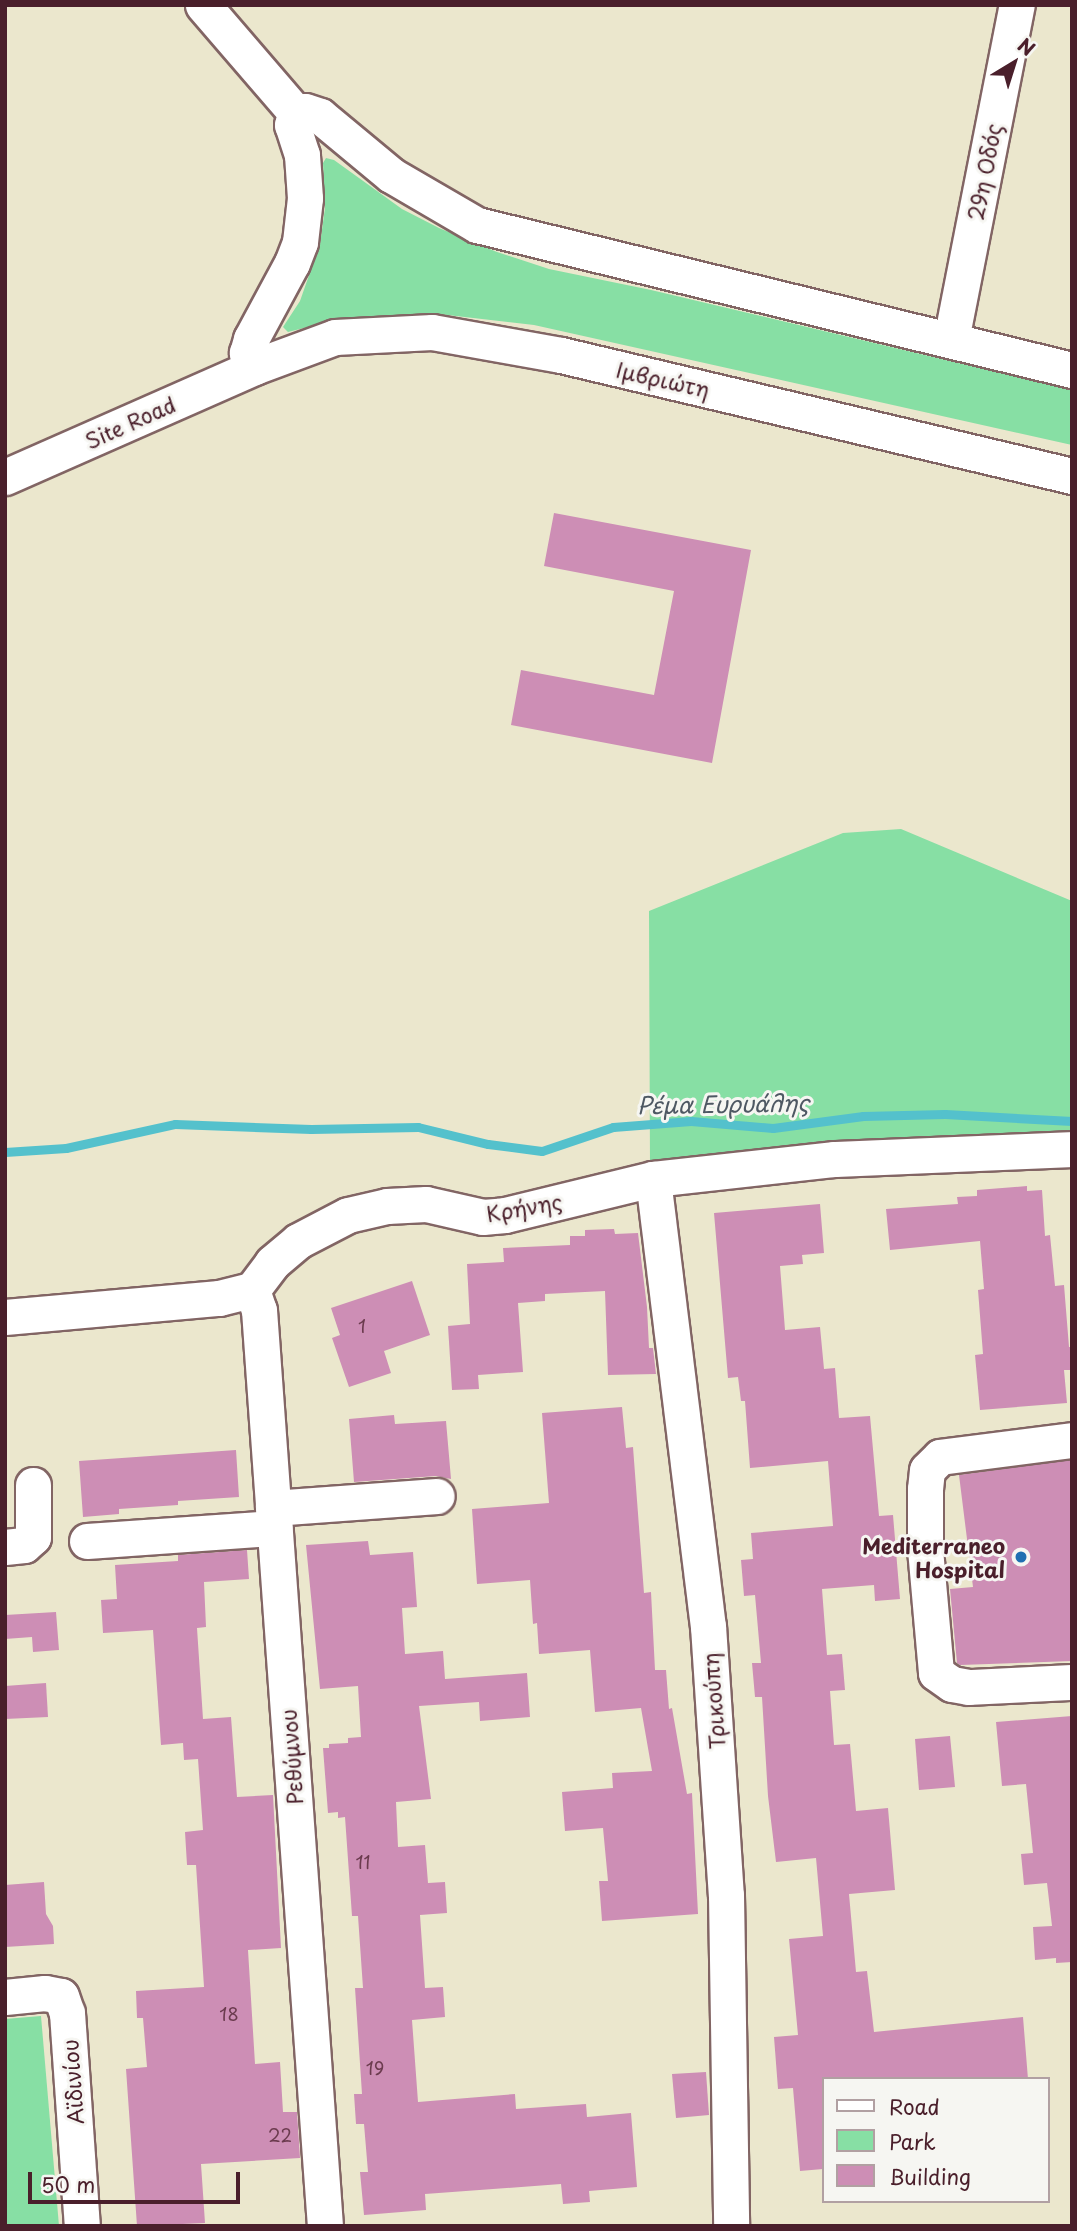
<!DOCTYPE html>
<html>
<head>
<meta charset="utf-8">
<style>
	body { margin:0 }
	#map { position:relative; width:1077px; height:2231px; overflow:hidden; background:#ebe7cd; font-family:"Playpen Sans",sans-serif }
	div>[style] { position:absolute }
	.green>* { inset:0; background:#87dfa4 }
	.stream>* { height:9px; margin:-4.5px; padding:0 4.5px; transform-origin:4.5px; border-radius:4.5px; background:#54c1cc }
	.building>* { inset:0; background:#cd8eb5 }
	.roads { filter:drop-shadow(2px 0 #826564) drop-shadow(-2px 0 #826564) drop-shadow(0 2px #826564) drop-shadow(0 -2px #826564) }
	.minor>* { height:35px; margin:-17.5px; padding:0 17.5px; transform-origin:17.5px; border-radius:17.5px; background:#fff }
	.dots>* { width:19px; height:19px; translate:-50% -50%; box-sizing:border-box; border:4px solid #f6f6f2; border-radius:50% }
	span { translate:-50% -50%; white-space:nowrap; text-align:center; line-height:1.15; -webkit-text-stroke:6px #f6f6f2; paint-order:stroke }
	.number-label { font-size:18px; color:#6b3b4e }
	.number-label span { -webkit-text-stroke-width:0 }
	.street-label { font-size:21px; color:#4a1f2b }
	.poi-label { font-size:21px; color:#4a1f2b; font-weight:700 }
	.right { translate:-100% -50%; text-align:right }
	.water-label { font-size:23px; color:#4e5863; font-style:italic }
	.frame { position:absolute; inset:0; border:7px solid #4a1f2b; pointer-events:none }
	.legend { position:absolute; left:822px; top:2077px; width:228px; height:126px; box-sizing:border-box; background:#f6f6f2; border:2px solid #b1a0a2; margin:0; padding:9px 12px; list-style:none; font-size:21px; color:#4a1f2b }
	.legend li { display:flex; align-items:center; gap:14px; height:35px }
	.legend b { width:35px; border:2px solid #b1a0a2 }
	.north { position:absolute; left:979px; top:28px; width:70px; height:70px; -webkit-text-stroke:5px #f6f6f2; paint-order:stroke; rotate:38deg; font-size:19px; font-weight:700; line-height:28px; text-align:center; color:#4a1f2b }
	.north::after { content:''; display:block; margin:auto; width:24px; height:32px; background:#4a1f2b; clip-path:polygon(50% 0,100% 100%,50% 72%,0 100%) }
	.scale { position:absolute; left:28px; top:2172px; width:212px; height:32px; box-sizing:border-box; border:4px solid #4a1f2b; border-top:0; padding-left:9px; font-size:21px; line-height:24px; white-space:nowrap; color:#4a1f2b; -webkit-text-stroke:5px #f6f6f2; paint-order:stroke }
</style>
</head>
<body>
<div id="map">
	<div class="green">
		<i style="clip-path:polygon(326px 158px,334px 160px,402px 209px,439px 228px,497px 252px,549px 269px,651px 290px,1072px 390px,1072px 445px,534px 325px,430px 313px,332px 321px,288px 332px,283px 327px,300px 301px,320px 244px,325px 208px,323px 163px)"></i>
		<i style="clip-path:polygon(901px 829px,1072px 901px,1072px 1137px,919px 1137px,650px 1166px,649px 911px,843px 833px)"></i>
		<i style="clip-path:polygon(41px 2016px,59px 2226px,5px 2226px,5px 2019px)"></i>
	</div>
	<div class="stream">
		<i style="left:5px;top:1152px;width:61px;rotate:-3.8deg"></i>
		<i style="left:66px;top:1148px;width:112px;rotate:-12.4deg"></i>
		<i style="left:175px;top:1124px;width:136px;rotate:2.1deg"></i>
		<i style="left:311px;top:1129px;width:107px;rotate:-1.1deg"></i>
		<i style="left:418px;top:1127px;width:72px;rotate:13.7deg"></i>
		<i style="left:488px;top:1144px;width:54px;rotate:7.4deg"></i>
		<i style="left:542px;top:1151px;width:75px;rotate:-18.7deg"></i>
		<i style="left:613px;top:1127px;width:78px;rotate:-4.4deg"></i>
		<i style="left:691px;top:1121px;width:82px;rotate:4.9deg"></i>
		<i style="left:773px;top:1128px;width:91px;rotate:-7.6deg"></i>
		<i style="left:863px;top:1116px;width:82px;rotate:-1.4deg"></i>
		<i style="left:945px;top:1114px;width:127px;rotate:3.2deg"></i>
	</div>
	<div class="building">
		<i style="clip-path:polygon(554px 513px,751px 550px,712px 763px,511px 725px,521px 670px,654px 695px,674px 591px,544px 566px)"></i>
		<i style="clip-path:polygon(1027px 1186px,1027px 1191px,1042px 1190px,1045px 1236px,1050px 1235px,1055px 1286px,1064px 1285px,1069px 1347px,1072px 1347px,1072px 1370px,1064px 1370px,1067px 1403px,980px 1410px,975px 1355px,983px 1354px,978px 1290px,984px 1289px,980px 1241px,890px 1250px,886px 1209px,958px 1204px,957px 1197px,977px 1196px,977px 1190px)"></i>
		<i style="clip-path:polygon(820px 1204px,824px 1253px,802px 1255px,803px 1264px,780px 1266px,785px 1330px,820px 1327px,824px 1369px,835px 1368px,839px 1418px,870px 1416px,879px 1516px,893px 1515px,900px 1599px,875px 1601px,874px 1585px,822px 1589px,827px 1655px,842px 1654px,845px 1690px,830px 1691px,834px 1745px,850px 1744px,856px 1811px,888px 1808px,895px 1890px,849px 1894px,856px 1972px,867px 1971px,874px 2032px,1023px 2017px,1028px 2079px,823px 2079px,823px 2169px,800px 2171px,793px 2088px,778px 2089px,774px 2037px,798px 2035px,789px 1939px,823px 1936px,816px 1858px,776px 1862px,768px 1796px,762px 1697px,755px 1697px,752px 1663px,761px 1663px,755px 1595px,744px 1596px,741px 1560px,753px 1559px,751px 1533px,833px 1526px,828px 1461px,750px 1468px,745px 1401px,741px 1401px,738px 1377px,728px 1378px,714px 1213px)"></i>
		<i style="clip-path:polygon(614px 1229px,615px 1234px,638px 1233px,647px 1307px,649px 1348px,653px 1348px,656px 1374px,608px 1375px,605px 1291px,545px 1294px,545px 1301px,518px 1303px,523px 1372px,478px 1375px,479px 1389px,452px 1390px,448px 1326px,470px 1324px,467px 1264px,504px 1262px,503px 1248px,570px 1245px,570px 1236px,585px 1236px,585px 1230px)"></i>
		<i style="clip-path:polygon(412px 1281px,430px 1335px,384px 1351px,391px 1373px,349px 1387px,332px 1338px,340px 1335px,331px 1308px)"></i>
		<i style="clip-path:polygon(622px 1407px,626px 1448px,633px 1447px,644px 1593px,651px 1592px,655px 1670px,666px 1670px,669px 1709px,672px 1708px,687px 1794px,692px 1793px,698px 1914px,602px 1921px,599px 1881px,608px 1881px,603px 1828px,565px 1831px,562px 1792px,613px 1788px,612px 1773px,652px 1771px,641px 1708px,595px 1712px,590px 1650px,539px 1654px,537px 1623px,533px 1624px,530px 1580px,477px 1584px,472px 1509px,549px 1503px,542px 1413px)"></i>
		<i style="clip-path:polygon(394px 1415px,395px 1424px,446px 1421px,451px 1479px,436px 1476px,354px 1482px,349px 1419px)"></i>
		<i style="clip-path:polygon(236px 1450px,239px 1497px,178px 1501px,178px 1505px,119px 1509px,119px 1514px,83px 1517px,79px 1461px)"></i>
		<i style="clip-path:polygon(1070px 1460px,1072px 1661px,960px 1665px,957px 1663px,950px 1589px,973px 1587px,959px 1475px)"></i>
		<i style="clip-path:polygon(368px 1541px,370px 1555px,413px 1552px,417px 1607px,402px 1608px,405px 1654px,443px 1651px,445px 1679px,527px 1673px,530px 1717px,480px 1721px,479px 1702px,419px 1706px,431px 1799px,396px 1802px,398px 1847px,425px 1845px,428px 1883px,445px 1882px,447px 1913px,420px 1915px,425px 1988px,443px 1987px,445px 2017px,412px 2020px,418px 2102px,515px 2094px,516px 2109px,586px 2104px,587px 2117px,631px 2113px,637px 2187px,589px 2191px,590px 2202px,563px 2204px,561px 2184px,425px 2194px,426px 2210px,364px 2215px,360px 2172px,368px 2172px,364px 2124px,356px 2124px,354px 2094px,362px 2094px,355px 1988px,363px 1988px,358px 1916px,352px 1916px,345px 1817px,338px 1818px,338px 1812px,328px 1813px,323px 1748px,329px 1748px,329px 1744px,348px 1743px,348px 1738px,361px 1737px,358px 1686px,320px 1689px,306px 1545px)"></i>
		<i style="clip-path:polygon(247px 1550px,249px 1579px,204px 1582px,206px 1627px,197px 1628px,203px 1719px,231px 1717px,237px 1797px,273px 1795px,281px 1948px,248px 1950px,255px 2064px,280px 2062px,283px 2112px,297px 2112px,300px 2158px,201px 2164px,205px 2223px,137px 2226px,126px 2069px,147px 2067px,143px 2018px,137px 2018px,136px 1991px,204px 1987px,196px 1865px,187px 1865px,185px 1832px,203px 1830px,198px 1759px,184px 1760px,183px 1743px,161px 1745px,153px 1630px,103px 1633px,101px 1600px,117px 1599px,115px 1565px,178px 1561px,178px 1555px)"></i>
		<i style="clip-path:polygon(56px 1612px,59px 1650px,33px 1652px,32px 1637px,5px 1639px,5px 1615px)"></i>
		<i style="clip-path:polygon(46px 1683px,48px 1717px,5px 1719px,5px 1686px)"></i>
		<i style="clip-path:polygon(1072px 1716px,1072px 1962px,1056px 1963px,1056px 1958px,1035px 1960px,1033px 1927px,1052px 1926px,1047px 1883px,1024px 1885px,1021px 1854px,1033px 1853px,1026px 1784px,1002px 1786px,996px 1722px)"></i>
		<i style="clip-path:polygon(950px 1736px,955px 1787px,919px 1790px,915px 1739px)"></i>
		<i style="clip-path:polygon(44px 1882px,46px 1914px,53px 1926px,54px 1944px,5px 1947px,5px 1885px)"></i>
		<i style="clip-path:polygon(706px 2072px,709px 2115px,676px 2118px,672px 2074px)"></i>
	</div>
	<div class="roads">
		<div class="minor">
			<i style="left:203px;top:5px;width:143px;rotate:49.3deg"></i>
			<i style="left:296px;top:113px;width:9px;rotate:-13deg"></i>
			<i style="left:305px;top:111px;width:16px;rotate:18deg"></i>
			<i style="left:320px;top:116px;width:92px;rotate:39.7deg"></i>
			<i style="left:391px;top:175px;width:99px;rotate:30.2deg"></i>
			<i style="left:477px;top:225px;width:612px;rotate:13.7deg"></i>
			<i style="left:951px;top:340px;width:341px;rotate:-78.9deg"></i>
			<i style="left:254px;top:367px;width:16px;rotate:-117deg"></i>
			<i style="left:247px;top:353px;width:15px;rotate:-74deg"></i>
			<i style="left:251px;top:339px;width:86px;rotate:-61.7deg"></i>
			<i style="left:292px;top:263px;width:22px;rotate:-69deg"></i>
			<i style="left:300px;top:242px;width:44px;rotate:-83.5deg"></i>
			<i style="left:305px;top:198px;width:43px;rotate:-94deg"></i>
			<i style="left:302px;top:155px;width:32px;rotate:-108deg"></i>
			<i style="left:292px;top:125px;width:13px;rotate:-72deg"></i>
			<i style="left:5px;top:477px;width:272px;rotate:-23.8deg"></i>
			<i style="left:254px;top:367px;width:86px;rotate:-20.3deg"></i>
			<i style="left:335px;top:337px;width:97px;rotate:-3deg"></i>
			<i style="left:432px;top:332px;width:131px;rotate:10.1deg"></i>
			<i style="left:561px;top:355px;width:525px;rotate:13.32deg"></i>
			<i style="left:653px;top:1179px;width:450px;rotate:83deg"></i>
			<i style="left:708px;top:1626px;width:270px;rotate:86.2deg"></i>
			<i style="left:726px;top:1895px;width:331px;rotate:89.1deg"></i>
			<i style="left:252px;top:1290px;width:21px;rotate:71deg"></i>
			<i style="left:259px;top:1310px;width:918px;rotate:85.88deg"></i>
			<i style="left:5px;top:1317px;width:215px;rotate:-5.1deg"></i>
			<i style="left:219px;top:1298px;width:34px;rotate:-14deg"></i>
			<i style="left:252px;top:1290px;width:34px;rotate:-53deg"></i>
			<i style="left:272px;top:1263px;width:34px;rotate:-40deg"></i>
			<i style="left:298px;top:1241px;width:56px;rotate:-27.5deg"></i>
			<i style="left:348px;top:1215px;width:40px;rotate:-13deg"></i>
			<i style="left:387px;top:1206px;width:39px;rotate:-3deg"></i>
			<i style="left:426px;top:1204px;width:58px;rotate:12.8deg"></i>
			<i style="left:483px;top:1217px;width:22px;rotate:-5deg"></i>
			<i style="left:505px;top:1215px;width:152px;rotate:-13.7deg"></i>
			<i style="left:653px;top:1179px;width:183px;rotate:-6.3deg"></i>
			<i style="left:835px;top:1159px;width:237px;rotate:-2.4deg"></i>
			<i style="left:1072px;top:1440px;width:133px;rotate:172.7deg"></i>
			<i style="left:940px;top:1457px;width:18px;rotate:135deg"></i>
			<i style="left:927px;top:1470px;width:19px;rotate:96deg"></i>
			<i style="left:925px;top:1489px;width:60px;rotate:90deg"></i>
			<i style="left:925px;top:1549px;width:124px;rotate:84.9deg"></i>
			<i style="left:936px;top:1673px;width:19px;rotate:35deg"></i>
			<i style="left:952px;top:1684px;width:17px;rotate:10deg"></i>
			<i style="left:969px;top:1687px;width:103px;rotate:-2.8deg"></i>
			<i style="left:273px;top:1508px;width:164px;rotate:-4.2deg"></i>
			<i style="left:87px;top:1541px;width:188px;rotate:-4deg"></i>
			<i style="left:5px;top:1547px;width:19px;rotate:-6deg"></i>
			<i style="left:24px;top:1545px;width:12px;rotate:-42deg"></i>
			<i style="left:33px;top:1537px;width:52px;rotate:-90deg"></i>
			<i style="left:5px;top:1997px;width:40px;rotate:-5.7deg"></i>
			<i style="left:45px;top:1993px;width:16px;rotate:11deg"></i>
			<i style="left:61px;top:1996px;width:18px;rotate:71deg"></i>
			<i style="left:67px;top:2013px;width:214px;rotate:86deg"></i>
		</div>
	</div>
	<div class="dots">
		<i style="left:1021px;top:1557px;background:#1f6fb2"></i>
	</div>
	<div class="number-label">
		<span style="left:362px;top:1326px">1</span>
		<span style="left:363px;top:1862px">11</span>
		<span style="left:229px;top:2014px">18</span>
		<span style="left:375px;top:2068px">19</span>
		<span style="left:280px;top:2135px">22</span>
	</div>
	<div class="street-label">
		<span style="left:984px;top:172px;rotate:-79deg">29η Οδός</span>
		<span style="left:663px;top:379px;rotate:13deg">Ιμβριώτη</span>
		<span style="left:130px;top:422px;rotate:-24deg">Site Road</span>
		<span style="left:524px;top:1207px;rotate:-10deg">Κρήνης</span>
		<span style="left:713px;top:1701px;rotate:-94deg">Τρικούπη</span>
		<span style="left:291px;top:1757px;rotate:-94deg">Ρεθύμνου</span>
		<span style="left:72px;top:2082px;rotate:-94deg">Αϊδινίου</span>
	</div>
	<div class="poi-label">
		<span class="right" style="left:1005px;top:1557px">Mediterraneo<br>Hospital</span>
	</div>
	<div class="water-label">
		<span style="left:723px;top:1104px;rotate:-1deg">Ρέμα Ευρυάλης</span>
	</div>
	<div class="frame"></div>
	<ul class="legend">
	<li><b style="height:9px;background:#fff"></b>Road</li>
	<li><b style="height:19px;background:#87dfa4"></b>Park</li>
	<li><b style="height:19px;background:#cd8eb5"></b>Building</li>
	</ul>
	<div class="north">N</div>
	<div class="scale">50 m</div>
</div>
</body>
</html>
